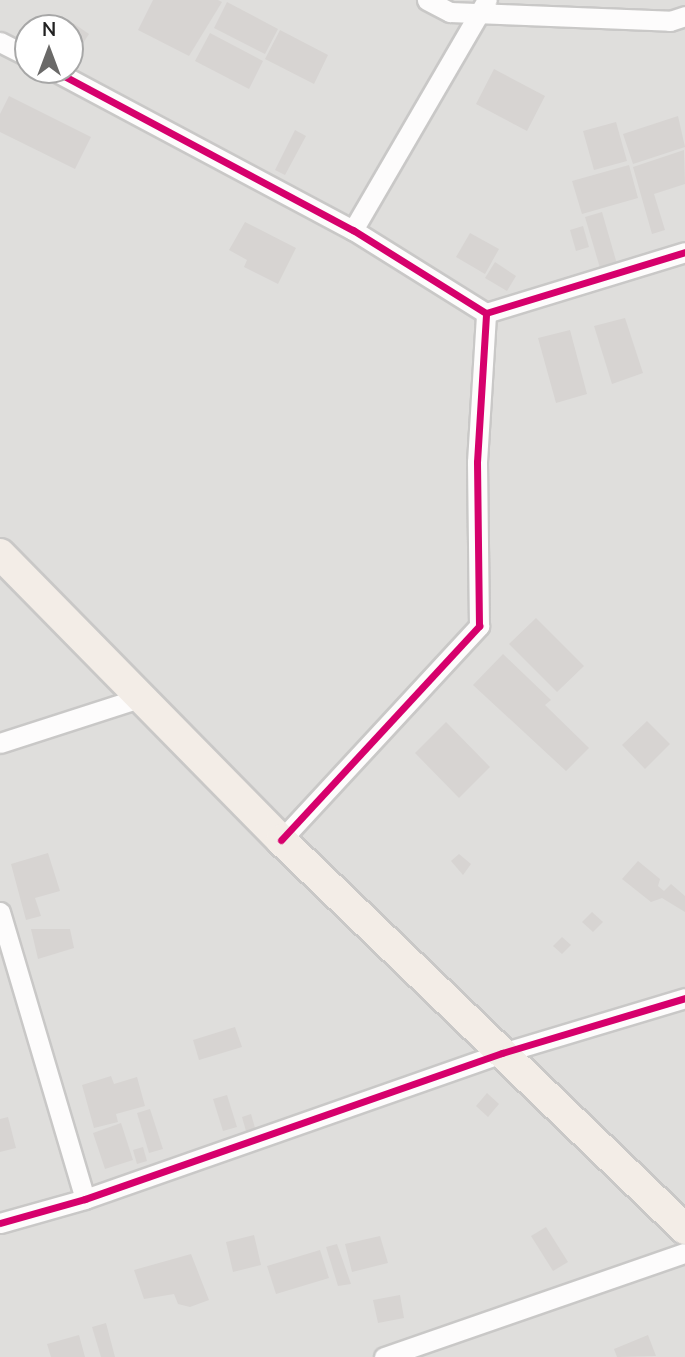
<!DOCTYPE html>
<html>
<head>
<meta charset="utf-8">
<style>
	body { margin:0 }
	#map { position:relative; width:685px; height:1357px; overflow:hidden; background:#f0eeeb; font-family:"Nunito Sans",sans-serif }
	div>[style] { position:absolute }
	.residential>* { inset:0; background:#dfdedc }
	.building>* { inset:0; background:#d7d4d2 }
	.roads { filter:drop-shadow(2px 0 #c9c8c7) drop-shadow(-2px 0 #c9c8c7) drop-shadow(0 2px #c9c8c7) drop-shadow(0 -2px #c9c8c7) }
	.minor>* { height:19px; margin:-9.5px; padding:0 9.5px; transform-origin:9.5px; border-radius:9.5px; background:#fdfcfc }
	.primary>* { height:30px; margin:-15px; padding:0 15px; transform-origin:15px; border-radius:15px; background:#f3ede7 }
	.cycleway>* { height:7px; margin:-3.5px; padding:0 3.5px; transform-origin:3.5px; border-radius:3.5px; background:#d6006c }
	span { translate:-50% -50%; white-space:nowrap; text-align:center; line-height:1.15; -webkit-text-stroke:5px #fff; paint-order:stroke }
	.north { position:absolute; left:14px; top:14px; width:70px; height:70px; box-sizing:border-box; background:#fff; border:2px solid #a7a7a7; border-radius:50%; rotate:0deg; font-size:19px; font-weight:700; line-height:28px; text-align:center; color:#222 }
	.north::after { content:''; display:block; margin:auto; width:24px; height:32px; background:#6a6968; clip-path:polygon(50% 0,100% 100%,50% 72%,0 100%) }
</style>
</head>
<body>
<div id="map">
	<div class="residential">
		<i style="clip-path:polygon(evenodd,0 0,685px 0,685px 1357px,0 1357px,0 0,28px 28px,70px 28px,70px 70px,28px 70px,28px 28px)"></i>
	</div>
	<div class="building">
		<i style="clip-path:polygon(153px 0,218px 0,222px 2px,189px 56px,138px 30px)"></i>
		<i style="clip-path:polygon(227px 2px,278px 29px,265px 54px,214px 28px)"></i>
		<i style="clip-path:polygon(73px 23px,89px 34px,76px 54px,70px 50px)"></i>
		<i style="clip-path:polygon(280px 30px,328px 55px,314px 84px,265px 59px)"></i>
		<i style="clip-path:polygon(210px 33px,263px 61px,249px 89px,195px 61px)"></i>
		<i style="clip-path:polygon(494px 69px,545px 96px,527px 131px,476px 104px)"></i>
		<i style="clip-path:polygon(9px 96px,91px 137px,75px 169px,0 132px,0 114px)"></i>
		<i style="clip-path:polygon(678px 116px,685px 147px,633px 164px,623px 134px)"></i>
		<i style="clip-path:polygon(616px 122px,627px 161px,594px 170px,583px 131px)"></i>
		<i style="clip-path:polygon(295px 130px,306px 136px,285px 175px,275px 170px)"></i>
		<i style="clip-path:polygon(684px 150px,685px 184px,654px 194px,665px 230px,652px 234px,633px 167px)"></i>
		<i style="clip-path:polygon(629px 165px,638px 198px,582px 214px,572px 181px)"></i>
		<i style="clip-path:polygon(602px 212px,617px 264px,600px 268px,585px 217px)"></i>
		<i style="clip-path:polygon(245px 222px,296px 248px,278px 284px,244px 267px,247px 260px,229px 250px)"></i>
		<i style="clip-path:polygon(583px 226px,589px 247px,576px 251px,570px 230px)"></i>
		<i style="clip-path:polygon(470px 233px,499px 249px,485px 274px,456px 257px)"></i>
		<i style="clip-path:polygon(495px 262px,516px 276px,507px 291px,485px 278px)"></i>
		<i style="clip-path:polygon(625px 318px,643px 373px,612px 384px,594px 326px)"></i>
		<i style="clip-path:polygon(570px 330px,587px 394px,556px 403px,538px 338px)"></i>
		<i style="clip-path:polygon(536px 618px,584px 666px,557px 692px,509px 644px)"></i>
		<i style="clip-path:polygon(503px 654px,551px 700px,545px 705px,589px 748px,566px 771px,473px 685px)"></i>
		<i style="clip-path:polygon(647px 721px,670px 744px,645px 769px,622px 745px)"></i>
		<i style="clip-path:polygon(446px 722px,490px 767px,459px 798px,415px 753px)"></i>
		<i style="clip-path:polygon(48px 853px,60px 891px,35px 898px,41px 916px,26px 920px,11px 864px)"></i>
		<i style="clip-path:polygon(459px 854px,471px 864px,463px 875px,451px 861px)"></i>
		<i style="clip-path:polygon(638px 861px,660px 879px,658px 886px,664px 891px,671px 884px,685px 896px,685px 912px,662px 898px,651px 902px,622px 879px)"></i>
		<i style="clip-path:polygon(592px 912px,603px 922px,593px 932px,582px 922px)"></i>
		<i style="clip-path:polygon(31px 929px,70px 929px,74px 948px,38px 959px)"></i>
		<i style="clip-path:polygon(562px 937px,571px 945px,562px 954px,553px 946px)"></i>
		<i style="clip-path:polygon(235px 1027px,242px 1047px,199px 1060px,193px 1040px)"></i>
		<i style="clip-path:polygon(111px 1076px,114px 1084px,137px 1077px,145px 1106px,116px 1114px,118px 1122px,94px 1128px,82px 1085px)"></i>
		<i style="clip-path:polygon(487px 1093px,499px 1104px,488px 1117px,476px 1106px)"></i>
		<i style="clip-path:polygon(227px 1095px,237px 1127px,223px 1131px,213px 1099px)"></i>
		<i style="clip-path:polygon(150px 1109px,163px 1149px,149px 1153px,137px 1113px)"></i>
		<i style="clip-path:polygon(251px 1114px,255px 1128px,246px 1131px,242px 1117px)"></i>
		<i style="clip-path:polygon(8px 1117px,16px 1148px,0 1152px,0 1119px)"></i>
		<i style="clip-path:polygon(121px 1123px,133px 1160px,105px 1169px,93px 1133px)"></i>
		<i style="clip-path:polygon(143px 1147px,147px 1161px,137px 1164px,133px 1150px)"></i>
		<i style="clip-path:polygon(546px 1227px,568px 1262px,553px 1271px,531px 1236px)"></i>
		<i style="clip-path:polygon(254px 1235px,261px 1265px,233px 1272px,226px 1242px)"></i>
		<i style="clip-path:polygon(380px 1236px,388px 1263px,352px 1272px,345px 1244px)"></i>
		<i style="clip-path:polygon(337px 1244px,351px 1284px,338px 1286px,326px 1247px)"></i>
		<i style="clip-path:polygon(320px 1250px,329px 1278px,276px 1294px,267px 1266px)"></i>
		<i style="clip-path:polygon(191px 1254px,209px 1300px,190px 1307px,178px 1304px,174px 1294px,144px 1299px,134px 1270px)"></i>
		<i style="clip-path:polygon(400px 1295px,404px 1318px,378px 1323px,373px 1300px)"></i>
		<i style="clip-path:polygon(106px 1323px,115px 1357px,101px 1357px,92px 1327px)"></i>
		<i style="clip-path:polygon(79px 1335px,85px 1357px,51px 1357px,47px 1344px)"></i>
		<i style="clip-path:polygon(648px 1335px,656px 1356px,617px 1357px,614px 1349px)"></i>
	</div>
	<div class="roads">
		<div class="minor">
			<i style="left:427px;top:0;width:26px;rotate:28deg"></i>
			<i style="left:450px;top:12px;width:220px;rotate:2.3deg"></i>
			<i style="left:670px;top:21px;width:16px;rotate:-18deg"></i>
			<i style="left:0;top:42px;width:31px;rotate:27deg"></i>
			<i style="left:53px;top:70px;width:340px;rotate:28.1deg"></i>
			<i style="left:353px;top:230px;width:157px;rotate:32deg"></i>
			<i style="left:486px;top:313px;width:208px;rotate:-17deg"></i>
			<i style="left:353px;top:230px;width:266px;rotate:-59.8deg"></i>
			<i style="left:0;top:743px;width:146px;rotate:-17.9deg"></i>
			<i style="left:281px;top:840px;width:292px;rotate:-47.2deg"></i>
			<i style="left:479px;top:626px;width:164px;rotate:-90.7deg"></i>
			<i style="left:477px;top:462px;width:149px;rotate:-86.5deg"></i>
			<i style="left:0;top:912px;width:299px;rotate:73.5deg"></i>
			<i style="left:0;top:1223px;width:88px;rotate:-15.8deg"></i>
			<i style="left:85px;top:1199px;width:442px;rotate:-19.3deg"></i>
			<i style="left:502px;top:1053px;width:191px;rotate:-16.7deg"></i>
			<i style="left:384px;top:1357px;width:318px;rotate:-19.1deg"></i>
		</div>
		<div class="primary">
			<i style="left:0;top:554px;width:401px;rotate:45.5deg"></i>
			<i style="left:281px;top:840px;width:561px;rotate:43.92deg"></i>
		</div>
	</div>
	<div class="cycleway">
		<i style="left:53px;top:70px;width:340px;rotate:28.1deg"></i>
		<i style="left:353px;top:230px;width:157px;rotate:32deg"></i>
		<i style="left:486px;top:313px;width:208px;rotate:-17deg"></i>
		<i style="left:281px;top:840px;width:292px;rotate:-47.2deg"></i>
		<i style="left:479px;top:626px;width:164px;rotate:-90.7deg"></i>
		<i style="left:477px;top:462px;width:149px;rotate:-86.5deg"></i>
		<i style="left:0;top:1223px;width:88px;rotate:-15.8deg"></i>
		<i style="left:85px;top:1199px;width:442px;rotate:-19.3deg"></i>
		<i style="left:502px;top:1053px;width:191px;rotate:-16.7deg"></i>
	</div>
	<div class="north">N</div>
</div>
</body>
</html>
